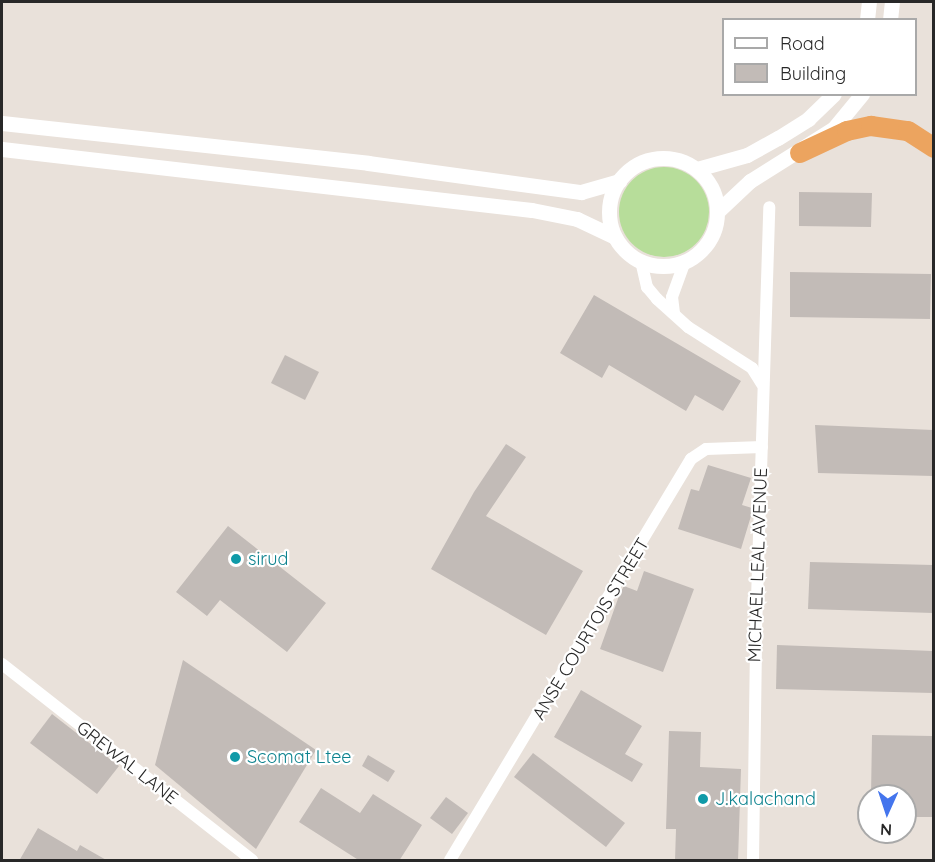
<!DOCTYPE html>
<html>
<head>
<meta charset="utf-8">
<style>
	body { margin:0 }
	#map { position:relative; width:935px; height:862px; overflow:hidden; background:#e9e1da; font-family:Quicksand,sans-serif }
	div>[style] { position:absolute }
	.green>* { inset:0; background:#b7dd9a }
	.round { border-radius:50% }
	.building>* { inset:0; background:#c2bbb7 }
	.minor>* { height:12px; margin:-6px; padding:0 6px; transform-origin:6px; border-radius:6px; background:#fff }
	.tertiary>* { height:15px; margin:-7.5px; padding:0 7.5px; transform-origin:7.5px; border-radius:7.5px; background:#fff }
	.tertiary>.ring { margin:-7.5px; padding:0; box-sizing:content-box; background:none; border:15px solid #fff; border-radius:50% }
	.trunk>* { height:20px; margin:-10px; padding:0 10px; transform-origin:10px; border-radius:10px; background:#eca45f }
	.dots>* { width:16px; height:16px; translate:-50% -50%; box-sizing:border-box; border:3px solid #fff; border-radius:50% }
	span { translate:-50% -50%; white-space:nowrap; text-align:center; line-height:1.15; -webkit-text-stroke:4.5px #fff; paint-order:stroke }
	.culture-label { font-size:18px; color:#0d838f }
	.left { translate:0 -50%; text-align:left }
	.street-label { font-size:18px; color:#282828 }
	.frame { position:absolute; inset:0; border:3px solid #282828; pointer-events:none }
	.legend { position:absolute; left:722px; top:18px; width:195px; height:78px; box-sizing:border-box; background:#fff; border:2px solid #a9a9a9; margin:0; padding:8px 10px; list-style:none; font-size:18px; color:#282828 }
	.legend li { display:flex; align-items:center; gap:12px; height:30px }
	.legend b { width:30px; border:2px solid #a9a9a9 }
	.north { position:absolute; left:857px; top:784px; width:60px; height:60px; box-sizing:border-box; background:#fff; border:2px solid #a9a9a9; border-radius:50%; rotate:183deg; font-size:16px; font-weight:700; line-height:24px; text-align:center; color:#282828 }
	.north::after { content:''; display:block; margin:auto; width:21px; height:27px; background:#4475ed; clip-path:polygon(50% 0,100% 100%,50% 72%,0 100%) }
</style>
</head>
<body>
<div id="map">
	<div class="green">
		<i class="round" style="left:619px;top:167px;width:90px;height:90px"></i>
	</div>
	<div class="building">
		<i style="clip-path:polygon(799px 192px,872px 193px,871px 227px,799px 226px)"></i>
		<i style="clip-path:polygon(790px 272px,931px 274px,930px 319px,790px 317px)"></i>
		<i style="clip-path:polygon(594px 295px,741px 381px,723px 411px,695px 395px,686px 411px,609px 365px,602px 378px,560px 353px)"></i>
		<i style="clip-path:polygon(285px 355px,319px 372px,305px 400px,271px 383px)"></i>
		<i style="clip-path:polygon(815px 425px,933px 430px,933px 476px,818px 473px)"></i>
		<i style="clip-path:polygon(506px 444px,526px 457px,486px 516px,583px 571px,546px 635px,431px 569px,474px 492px)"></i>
		<i style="clip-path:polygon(708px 465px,751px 478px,742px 505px,752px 508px,751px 516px,741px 549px,678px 529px,691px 489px,699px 491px)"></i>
		<i style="clip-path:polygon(228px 526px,326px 603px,287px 652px,220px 600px,207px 616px,176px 592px)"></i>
		<i style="clip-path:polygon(810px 562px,933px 565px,933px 613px,808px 609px)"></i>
		<i style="clip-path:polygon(644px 571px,694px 589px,663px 672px,600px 649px,620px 593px,624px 586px,637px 591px)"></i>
		<i style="clip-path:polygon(777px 645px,933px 651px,933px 693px,776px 689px)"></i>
		<i style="clip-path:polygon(183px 660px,316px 750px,256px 849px,155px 765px)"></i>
		<i style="clip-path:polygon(581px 690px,642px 726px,625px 754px,643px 764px,632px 782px,554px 737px)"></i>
		<i style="clip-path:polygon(52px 714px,119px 766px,97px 794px,30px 743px)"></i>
		<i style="clip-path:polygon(669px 731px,701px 732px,700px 767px,741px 769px,738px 861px,675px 861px,676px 829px,666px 829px)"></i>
		<i style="clip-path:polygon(872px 735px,933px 736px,933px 817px,905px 817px,905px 796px,871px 796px)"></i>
		<i style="clip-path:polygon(533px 753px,625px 823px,606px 847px,514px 777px)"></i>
		<i style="clip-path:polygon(368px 755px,395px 771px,388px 782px,362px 766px)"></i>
		<i style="clip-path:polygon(321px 788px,360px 813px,373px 794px,422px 825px,399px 861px,360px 861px,299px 822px)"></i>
		<i style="clip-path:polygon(446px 797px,468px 813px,452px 834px,430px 818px)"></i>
		<i style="clip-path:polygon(38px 828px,77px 851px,80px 845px,108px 861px,19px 861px)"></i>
	</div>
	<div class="minor">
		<i style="left:641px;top:261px;width:27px;rotate:77deg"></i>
		<i style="left:647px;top:287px;width:16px;rotate:50deg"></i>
		<i style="left:657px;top:299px;width:42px;rotate:42.1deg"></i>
		<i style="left:688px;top:327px;width:76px;rotate:32.6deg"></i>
		<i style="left:752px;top:368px;width:19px;rotate:58deg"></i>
		<i style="left:674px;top:313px;width:16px;rotate:-97deg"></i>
		<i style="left:672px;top:297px;width:38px;rotate:-70deg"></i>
		<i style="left:2px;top:664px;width:318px;rotate:38.1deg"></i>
		<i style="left:450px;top:860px;width:468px;rotate:-59deg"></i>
		<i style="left:691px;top:459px;width:18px;rotate:-34deg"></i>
		<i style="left:706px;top:449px;width:56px;rotate:-2deg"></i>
		<i style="left:753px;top:860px;width:229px;rotate:-89.2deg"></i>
		<i style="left:756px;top:631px;width:424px;rotate:-88.2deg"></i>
	</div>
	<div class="tertiary">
		<i style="left:867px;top:20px;width:18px;rotate:-84deg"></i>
		<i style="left:890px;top:20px;width:18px;rotate:-84deg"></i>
		<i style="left:2px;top:123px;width:368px;rotate:6.2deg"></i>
		<i style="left:368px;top:163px;width:215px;rotate:7.8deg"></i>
		<i style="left:581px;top:192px;width:40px;rotate:-16deg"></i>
		<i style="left:2px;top:149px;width:533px;rotate:6.57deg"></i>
		<i style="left:532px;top:210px;width:46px;rotate:11.3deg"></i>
		<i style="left:577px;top:219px;width:42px;rotate:25.3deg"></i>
		<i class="ring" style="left:609px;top:158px;width:93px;height:93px"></i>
		<i style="left:697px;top:169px;width:52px;rotate:-15.6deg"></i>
		<i style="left:747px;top:155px;width:35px;rotate:-29deg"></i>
		<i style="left:778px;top:138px;width:36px;rotate:-32deg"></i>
		<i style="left:808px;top:119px;width:36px;rotate:-44deg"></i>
		<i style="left:718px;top:211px;width:44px;rotate:-43.2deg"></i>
		<i style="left:750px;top:181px;width:99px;rotate:-32.2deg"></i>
		<i style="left:834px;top:128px;width:44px;rotate:-50.5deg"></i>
	</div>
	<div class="trunk">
		<i style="left:800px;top:153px;width:52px;rotate:-25.1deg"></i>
		<i style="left:847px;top:131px;width:25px;rotate:-12deg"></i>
		<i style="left:871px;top:126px;width:37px;rotate:8deg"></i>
		<i style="left:908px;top:131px;width:31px;rotate:33deg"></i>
	</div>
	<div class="dots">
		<i style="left:236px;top:559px;background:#0f9aa8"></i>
		<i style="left:235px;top:757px;background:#0f9aa8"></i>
		<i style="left:703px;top:799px;background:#0f9aa8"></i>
	</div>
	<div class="culture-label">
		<span class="left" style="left:248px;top:559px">sirud</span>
		<span class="left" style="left:247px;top:757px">Scomat Ltee</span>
		<span class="left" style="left:715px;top:799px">J.kalachand</span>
	</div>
	<div class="street-label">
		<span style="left:758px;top:565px;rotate:-88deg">MICHAEL LEAL AVENUE</span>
		<span style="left:591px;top:629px;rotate:-59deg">ANSE COURTOIS STREET</span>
		<span style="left:127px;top:763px;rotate:38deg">GREWAL LANE</span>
	</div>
	<div class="frame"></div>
	<ul class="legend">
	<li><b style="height:8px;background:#fff"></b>Road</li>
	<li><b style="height:16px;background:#c2bbb7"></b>Building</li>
	</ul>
	<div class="north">N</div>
</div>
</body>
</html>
